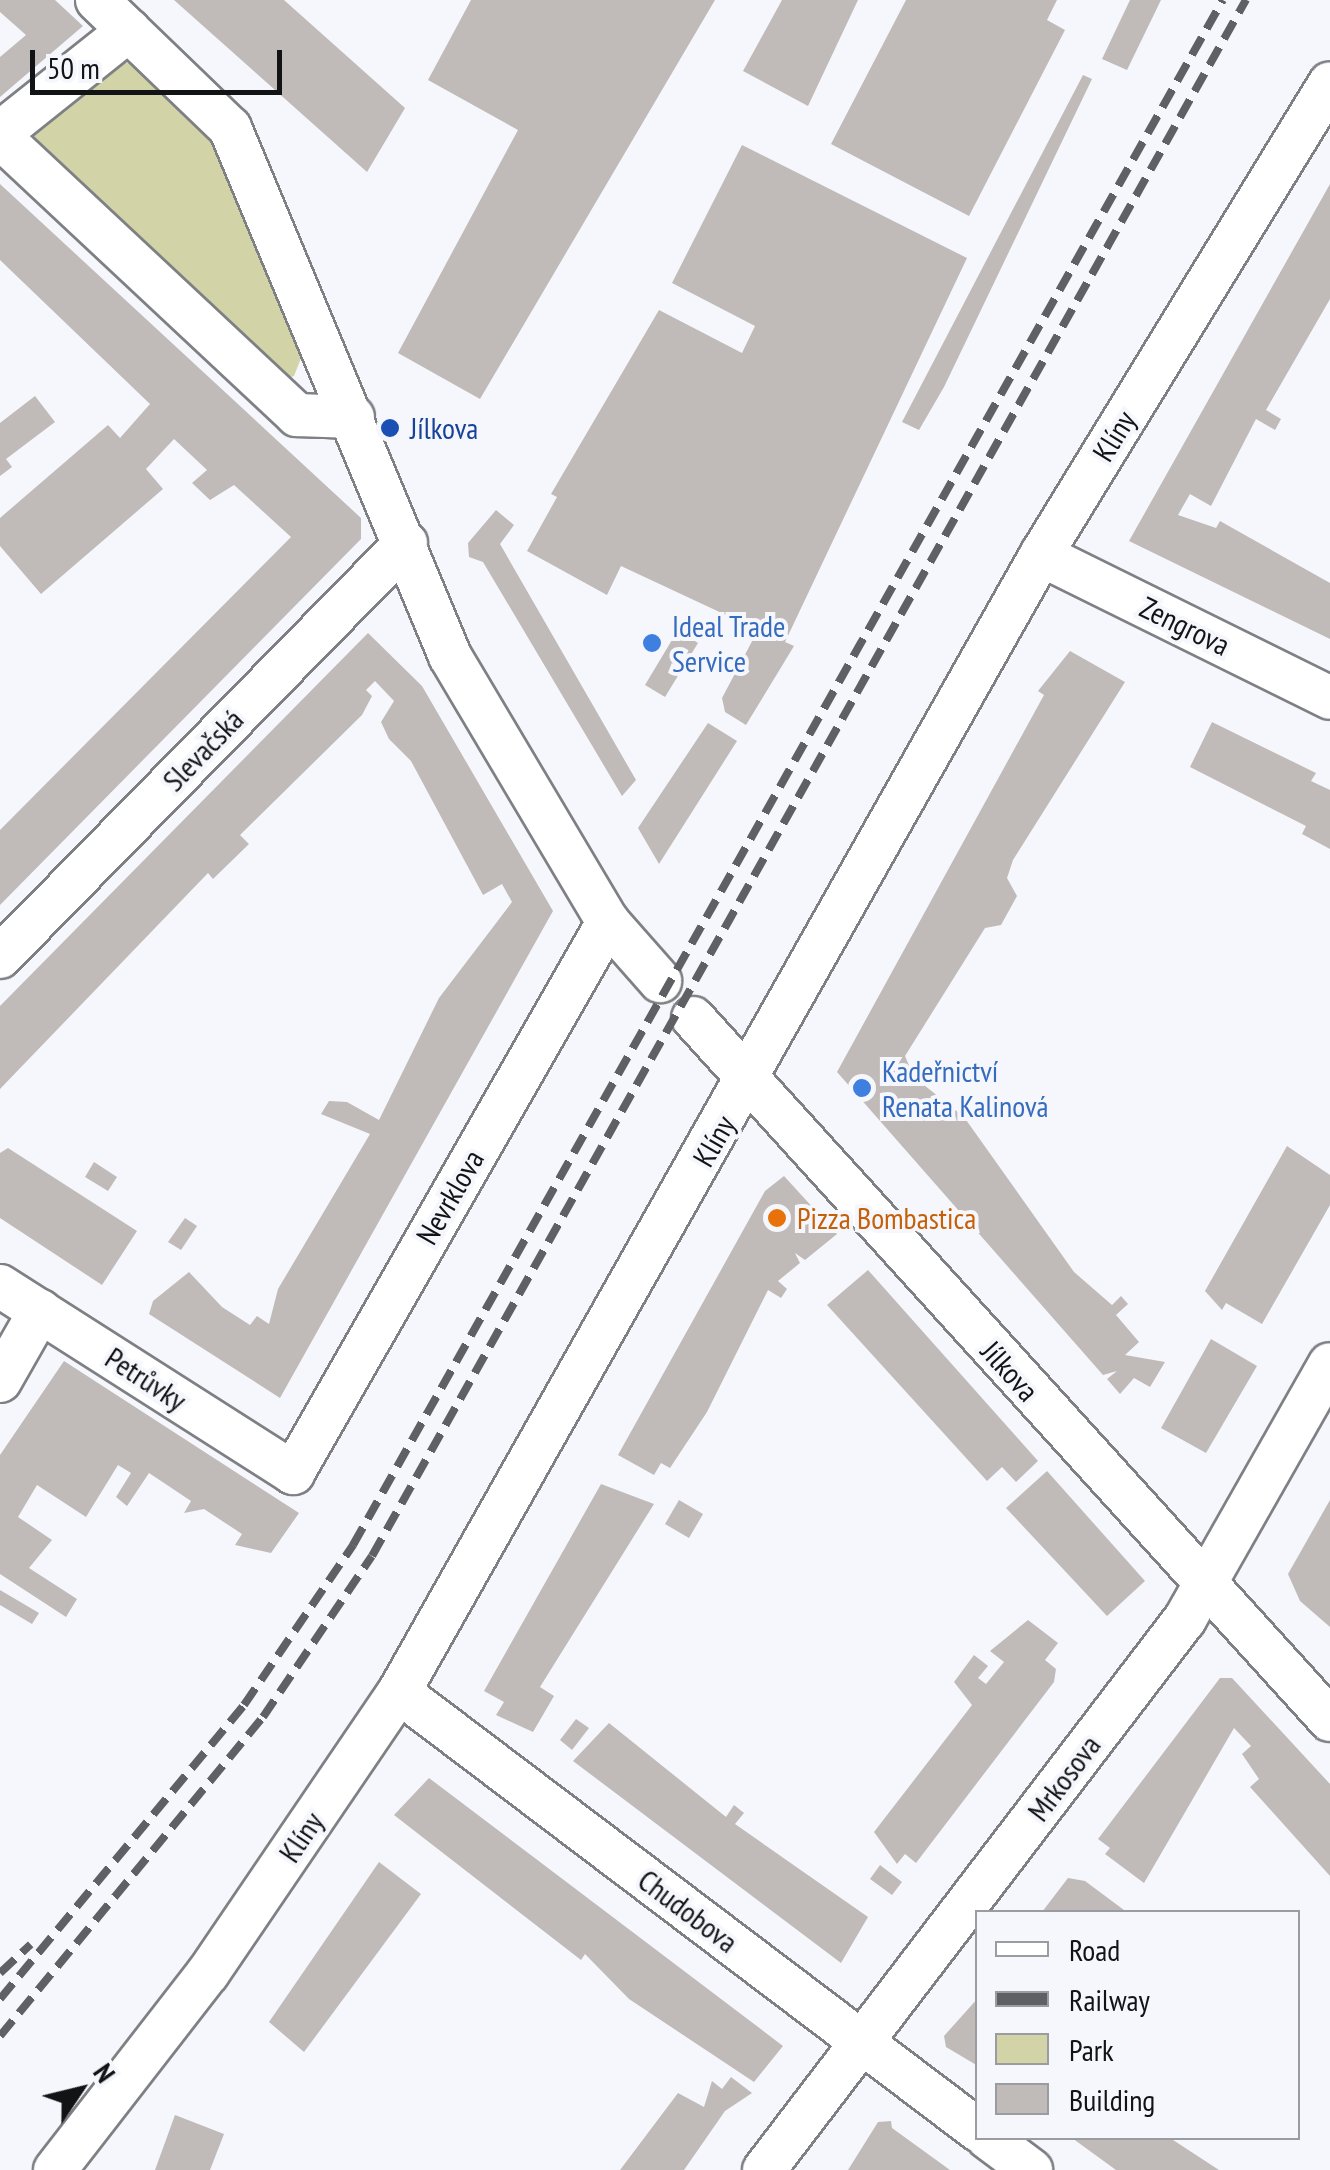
<!DOCTYPE html>
<html>
<head>
<meta charset="utf-8">
<style>
	body { margin:0 }
	#map { position:relative; width:1330px; height:2170px; overflow:hidden; background:#f5f7fc; font-family:"PT Sans Narrow",sans-serif }
	div>[style] { position:absolute }
	.green>* { inset:0; background:#d2d4a8 }
	.building>* { inset:0; background:#c0bbb8 }
	.roads { filter:drop-shadow(2px 0 #7e8084) drop-shadow(-2px 0 #7e8084) drop-shadow(0 2px #7e8084) drop-shadow(0 -2px #7e8084) }
	.minor>* { height:42px; margin:-21px; padding:0 21px; transform-origin:21px; border-radius:21px; background:#fff }
	.rail>* { height:8px; margin-top:-4px; transform-origin:0; background:repeating-linear-gradient(90deg,#5e6063 0 20px,transparent 0 30px) }
	.dots>* { width:28px; height:28px; translate:-50% -50%; box-sizing:border-box; border:5px solid #f5f7fc; border-radius:50% }
	span { translate:-50% -50%; white-space:nowrap; text-align:center; line-height:1.15; -webkit-text-stroke:8px #f5f7fc; paint-order:stroke }
	.transit-label { font-size:30px; color:#164399 }
	.left { translate:0 -50%; text-align:left }
	.street-label { font-size:30px; color:#121315 }
	.shop-label { font-size:30px; color:#366cbe }
	.food-label { font-size:30px; color:#c56008 }
	.legend { position:absolute; left:975px; top:1910px; width:325px; height:230px; box-sizing:border-box; background:#f5f7fc; border:2px solid #9a9ca0; margin:0; padding:12px 18px; list-style:none; font-size:30px; color:#121315 }
	.legend li { display:flex; align-items:center; gap:20px; height:50px }
	.legend b { width:50px; border:2px solid #9a9ca0 }
	.north { position:absolute; left:30px; top:2040px; width:100px; height:100px; -webkit-text-stroke:8px #f5f7fc; paint-order:stroke; rotate:55deg; font-size:28px; font-weight:700; line-height:40px; text-align:center; color:#121315 }
	.north::after { content:''; display:block; margin:auto; width:35px; height:45px; background:#121315; clip-path:polygon(50% 0,100% 100%,50% 72%,0 100%) }
	.scale { position:absolute; left:30px; top:50px; width:252px; height:45px; box-sizing:border-box; border:5px solid #121315; border-top:0; padding-left:12px; font-size:30px; line-height:35px; white-space:nowrap; color:#121315; -webkit-text-stroke:8px #f5f7fc; paint-order:stroke }
</style>
</head>
<body>
<div id="map">
	<div class="green">
		<i style="clip-path:polygon(113px 62px,138px 64px,223px 155px,303px 353px,294px 376px,285px 379px,31px 139px,36px 125px)"></i>
	</div>
	<div class="building">
		<i style="clip-path:polygon(0 0,55px 0,83px 26px,0 97px,0 57px,26px 35px,0 12px)"></i>
		<i style="clip-path:polygon(174px 0,284px 0,405px 108px,367px 172px)"></i>
		<i style="clip-path:polygon(471px 0,715px 0,480px 399px,398px 353px,518px 130px,428px 80px)"></i>
		<i style="clip-path:polygon(782px 0,858px 0,808px 106px,743px 71px)"></i>
		<i style="clip-path:polygon(906px 0,1057px 0,1047px 20px,1065px 30px,969px 216px,831px 144px)"></i>
		<i style="clip-path:polygon(1130px 0,1161px 0,1127px 70px,1102px 59px)"></i>
		<i style="clip-path:polygon(1083px 75px,1092px 79px,944px 387px,919px 430px,902px 422px)"></i>
		<i style="clip-path:polygon(742px 145px,967px 258px,785px 642px,794px 646px,746px 725px,725px 712px,722px 698px,758px 630px,621px 566px,607px 595px,527px 551px,557px 497px,551px 494px,659px 310px,742px 353px,755px 326px,672px 283px)"></i>
		<i style="clip-path:polygon(0 184px,361px 518px,361px 539px,0 905px,0 830px,291px 537px,234px 485px,210px 500px,192px 483px,207px 470px,174px 439px,146px 469px,163px 489px,41px 594px,0 546px,0 518px,108px 425px,120px 438px,150px 404px,0 260px)"></i>
		<i style="clip-path:polygon(1330px 184px,1330px 299px,1266px 410px,1281px 419px,1275px 430px,1256px 419px,1211px 506px,1190px 494px,1178px 515px,1216px 528px,1220px 521px,1330px 583px,1330px 639px,1129px 541px)"></i>
		<i style="clip-path:polygon(35px 396px,55px 422px,6px 459px,12px 467px,0 476px,0 423px)"></i>
		<i style="clip-path:polygon(496px 510px,514px 525px,500px 544px,636px 780px,622px 796px,483px 562px,469px 557px,468px 543px)"></i>
		<i style="clip-path:polygon(678px 630px,698px 643px,665px 697px,645px 685px)"></i>
		<i style="clip-path:polygon(368px 633px,422px 686px,553px 911px,280px 1398px,149px 1314px,153px 1301px,189px 1272px,222px 1307px,250px 1325px,257px 1316px,269px 1324px,278px 1289px,370px 1134px,321px 1114px,329px 1101px,347px 1102px,379px 1120px,439px 998px,512px 902px,502px 884px,483px 895px,411px 761px,389px 739px,381px 722px,394px 701px,375px 681px,366px 690px,372px 696px,362px 715px,240px 835px,249px 844px,213px 879px,208px 873px,0 1089px,0 1006px)"></i>
		<i style="clip-path:polygon(1070px 651px,1125px 682px,1013px 860px,1007px 878px,1017px 896px,1001px 925px,985px 928px,905px 1056px,914px 1077px,964px 1117px,1074px 1272px,1112px 1305px,1121px 1296px,1128px 1304px,1116px 1315px,1139px 1342px,1125px 1355px,1165px 1362px,1150px 1387px,1134px 1378px,1120px 1394px,1107px 1379px,1117px 1371px,1103px 1375px,837px 1072px,1044px 695px,1038px 691px)"></i>
		<i style="clip-path:polygon(1212px 722px,1316px 773px,1311px 781px,1330px 790px,1330px 849px,1302px 834px,1306px 826px,1190px 767px)"></i>
		<i style="clip-path:polygon(708px 723px,737px 741px,659px 864px,638px 828px)"></i>
		<i style="clip-path:polygon(1287px 1146px,1330px 1175px,1330px 1205px,1262px 1324px,1226px 1303px,1222px 1310px,1205px 1291px)"></i>
		<i style="clip-path:polygon(8px 1148px,137px 1231px,102px 1285px,0 1218px,0 1153px)"></i>
		<i style="clip-path:polygon(94px 1162px,117px 1177px,108px 1191px,85px 1177px)"></i>
		<i style="clip-path:polygon(784px 1176px,837px 1234px,805px 1260px,795px 1253px,800px 1263px,778px 1281px,787px 1289px,781px 1298px,768px 1290px,707px 1412px,670px 1468px,661px 1463px,654px 1475px,618px 1455px,765px 1191px)"></i>
		<i style="clip-path:polygon(185px 1218px,197px 1226px,181px 1250px,168px 1242px)"></i>
		<i style="clip-path:polygon(868px 1270px,1038px 1461px,1016px 1482px,1002px 1467px,987px 1481px,827px 1305px)"></i>
		<i style="clip-path:polygon(1211px 1339px,1257px 1366px,1206px 1453px,1161px 1428px)"></i>
		<i style="clip-path:polygon(64px 1361px,299px 1513px,271px 1553px,235px 1545px,242px 1534px,204px 1509px,184px 1513px,191px 1501px,149px 1473px,127px 1506px,116px 1497px,131px 1473px,118px 1465px,86px 1517px,37px 1485px,18px 1517px,52px 1540px,29px 1568px,77px 1599px,66px 1617px,0 1574px,0 1455px)"></i>
		<i style="clip-path:polygon(1047px 1471px,1145px 1581px,1107px 1616px,1006px 1508px)"></i>
		<i style="clip-path:polygon(601px 1484px,654px 1504px,540px 1687px,554px 1696px,533px 1732px,496px 1715px,504px 1702px,484px 1691px)"></i>
		<i style="clip-path:polygon(679px 1500px,703px 1514px,689px 1538px,665px 1524px)"></i>
		<i style="clip-path:polygon(1330px 1500px,1330px 1627px,1300px 1601px,1288px 1574px)"></i>
		<i style="clip-path:polygon(0 1590px,39px 1613px,32px 1624px,0 1605px)"></i>
		<i style="clip-path:polygon(1028px 1620px,1058px 1643px,1045px 1660px,1056px 1669px,1054px 1682px,916px 1863px,905px 1854px,897px 1864px,874px 1832px,972px 1705px,954px 1682px,974px 1655px,988px 1666px,978px 1678px,986px 1684px,1004px 1662px,990px 1651px)"></i>
		<i style="clip-path:polygon(1220px 1678px,1232px 1678px,1330px 1784px,1330px 1876px,1250px 1787px,1259px 1779px,1242px 1754px,1251px 1746px,1234px 1728px,1144px 1883px,1105px 1854px,1110px 1848px,1098px 1839px)"></i>
		<i style="clip-path:polygon(576px 1719px,589px 1728px,572px 1750px,560px 1740px)"></i>
		<i style="clip-path:polygon(609px 1723px,726px 1817px,734px 1805px,744px 1813px,735px 1824px,868px 1917px,841px 1963px,573px 1761px)"></i>
		<i style="clip-path:polygon(429px 1778px,783px 2046px,754px 2082px,629px 1999px,585px 1954px,581px 1960px,394px 1815px)"></i>
		<i style="clip-path:polygon(379px 1862px,421px 1894px,304px 2052px,269px 2022px)"></i>
		<i style="clip-path:polygon(880px 1865px,902px 1882px,892px 1895px,870px 1879px)"></i>
		<i style="clip-path:polygon(1068px 1878px,1085px 1881px,1124px 1910px,1042px 1912px)"></i>
		<i style="clip-path:polygon(978px 1998px,978px 2066px,946px 2047px,944px 2036px)"></i>
		<i style="clip-path:polygon(731px 2077px,752px 2093px,725px 2111px,684px 2170px,620px 2170px,678px 2093px,704px 2107px,712px 2081px,722px 2089px)"></i>
		<i style="clip-path:polygon(175px 2115px,224px 2134px,210px 2170px,155px 2170px)"></i>
		<i style="clip-path:polygon(891px 2121px,892px 2128px,950px 2170px,848px 2170px,878px 2122px)"></i>
		<i style="clip-path:polygon(1072px 2138px,1170px 2138px,1219px 2170px,1116px 2170px)"></i>
	</div>
	<div class="roads">
		<div class="minor">
			<i style="left:97px;top:0;width:185px;rotate:43.9deg"></i>
			<i style="left:230px;top:128px;width:572px;rotate:67.38deg"></i>
			<i style="left:450px;top:656px;width:309px;rotate:59.3deg"></i>
			<i style="left:608px;top:922px;width:79px;rotate:48.6deg"></i>
			<i style="left:0;top:133px;width:165px;rotate:-38.6deg"></i>
			<i style="left:0;top:137px;width:407px;rotate:43.1deg"></i>
			<i style="left:297px;top:415px;width:56px;rotate:2deg"></i>
			<i style="left:1041px;top:555px;width:322px;rotate:26.3deg"></i>
			<i style="left:0;top:957px;width:580px;rotate:-45.56deg"></i>
			<i style="left:693px;top:1018px;width:948px;rotate:47.78deg"></i>
			<i style="left:0;top:1286px;width:348px;rotate:32.5deg"></i>
			<i style="left:293px;top:1473px;width:635px;rotate:-60.24deg"></i>
			<i style="left:0;top:1381px;width:81px;rotate:-60.3deg"></i>
			<i style="left:399px;top:1692px;width:726px;rotate:37.11deg"></i>
			<i style="left:988px;top:2138px;width:54px;rotate:36.7deg"></i>
			<i style="left:55px;top:2170px;width:249px;rotate:-52.2deg"></i>
			<i style="left:208px;top:1973px;width:340px;rotate:-55.8deg"></i>
			<i style="left:399px;top:1692px;width:1306px;rotate:-60.55deg"></i>
			<i style="left:1041px;top:555px;width:553px;rotate:-58.52deg"></i>
			<i style="left:764px;top:2170px;width:693px;rotate:-52.62deg"></i>
			<i style="left:1185px;top:1619px;width:293px;rotate:-60.4deg"></i>
		</div>
	</div>
	<div class="rail">
		<i style="left:0;top:1973px;width:42px;rotate:-43.1deg"></i>
		<i style="left:0;top:1999px;width:382px;rotate:-50.3deg"></i>
		<i style="left:244px;top:1705px;width:194px;rotate:-55.7deg"></i>
		<i style="left:353px;top:1545px;width:1773px;rotate:-60.62deg"></i>
		<i style="left:0;top:2036px;width:413px;rotate:-50.5deg"></i>
		<i style="left:263px;top:1717px;width:194px;rotate:-55.9deg"></i>
		<i style="left:372px;top:1556px;width:1785px;rotate:-60.68deg"></i>
	</div>
	<div class="dots">
		<i style="left:390px;top:428px;background:#1a4fb4"></i>
		<i style="left:652px;top:643px;background:#3f7fe0"></i>
		<i style="left:862px;top:1088px;background:#3f7fe0"></i>
		<i style="left:777px;top:1218px;background:#e8710a"></i>
	</div>
	<div class="transit-label">
		<span class="left" style="left:410px;top:428px">Jílkova</span>
	</div>
	<div class="street-label">
		<span style="left:1114px;top:436px;rotate:-58deg">Klíny</span>
		<span style="left:1185px;top:626px;rotate:26deg">Zengrova</span>
		<span style="left:203px;top:750px;rotate:-46deg">Slevačská</span>
		<span style="left:714px;top:1141px;rotate:-60deg">Klíny</span>
		<span style="left:450px;top:1197px;rotate:-60deg">Nevrklova</span>
		<span style="left:1010px;top:1371px;rotate:48deg">Jílkova</span>
		<span style="left:146px;top:1379px;rotate:33deg">Petrůvky</span>
		<span style="left:1064px;top:1778px;rotate:-53deg">Mrkosova</span>
		<span style="left:301px;top:1837px;rotate:-56deg">Klíny</span>
		<span style="left:688px;top:1911px;rotate:37deg">Chudobova</span>
	</div>
	<div class="shop-label">
		<span class="left" style="left:672px;top:643px">Ideal Trade<br>Service</span>
		<span class="left" style="left:882px;top:1088px">Kadeřnictví<br>Renata Kalinová</span>
	</div>
	<div class="food-label">
		<span class="left" style="left:797px;top:1218px">Pizza Bombastica</span>
	</div>
	<ul class="legend">
	<li><b style="height:12px;background:#fff"></b>Road</li>
	<li><b style="height:12px;background:#5e6063"></b>Railway</li>
	<li><b style="height:28px;background:#d2d4a8"></b>Park</li>
	<li><b style="height:28px;background:#c0bbb8"></b>Building</li>
	</ul>
	<div class="north">N</div>
	<div class="scale">50 m</div>
</div>
</body>
</html>
